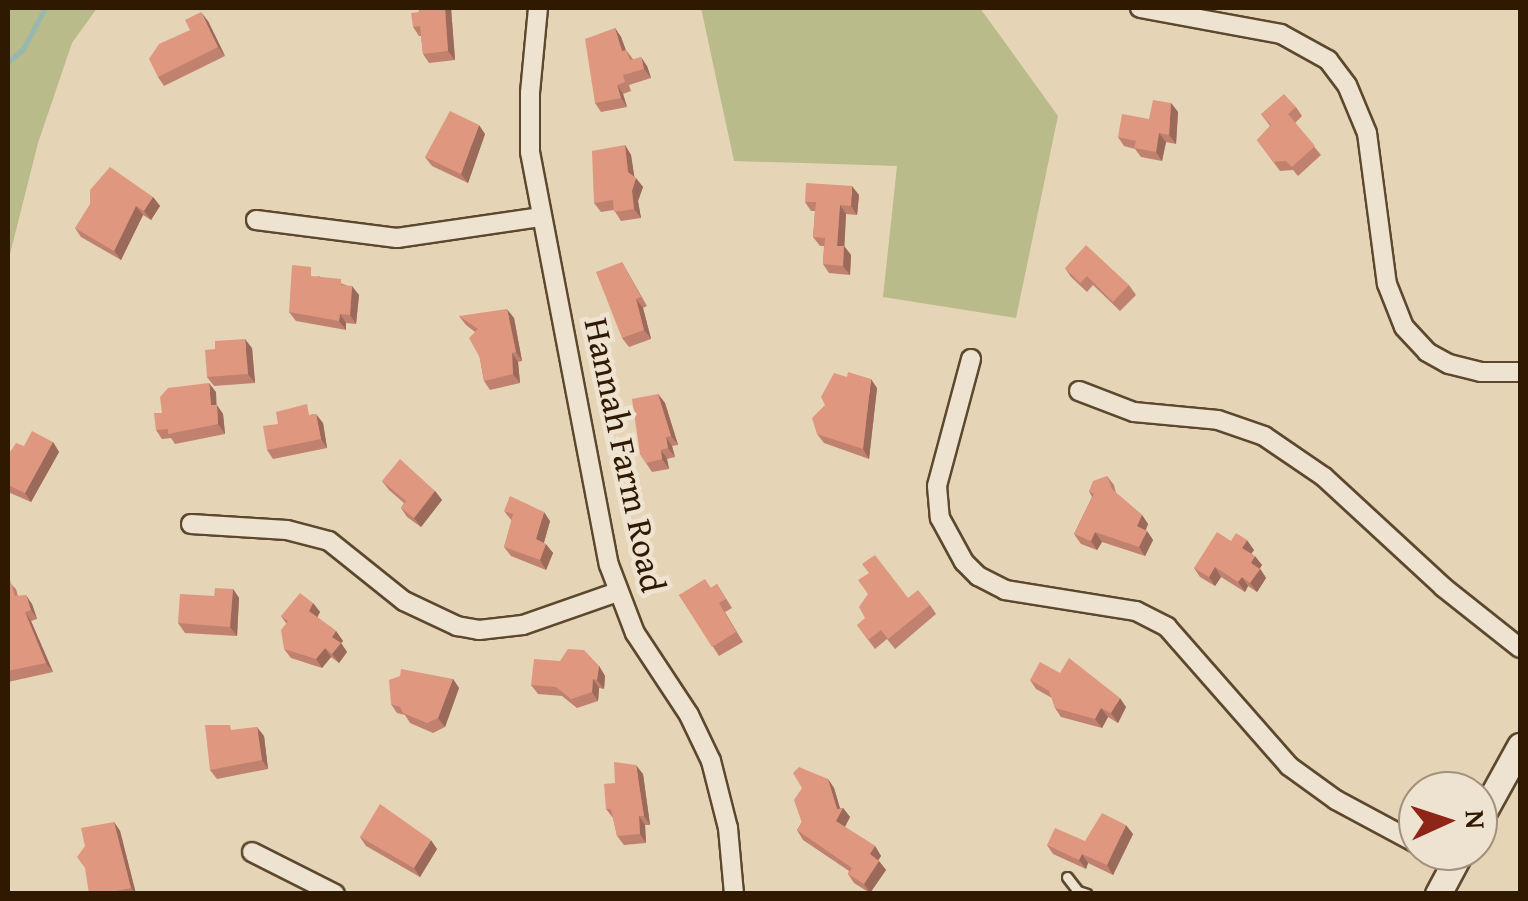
<!DOCTYPE html>
<html>
<head>
<meta charset="utf-8">
<style>
	body { margin:0 }
	#map { position:relative; width:1528px; height:901px; overflow:hidden; background:#e5d4b6; font-family:"Gentium Book Plus",serif }
	div>[style] { position:absolute }
	.green>* { inset:0; background:#babb8b }
	.stream>* { height:5px; margin:-2.5px; padding:0 2.5px; transform-origin:2.5px; border-radius:2.5px; background:#96b8ae }
	.roads { filter:drop-shadow(2px 0 #5d482e) drop-shadow(-2px 0 #5d482e) drop-shadow(0 2px #5d482e) drop-shadow(0 -2px #5d482e) }
	.lane>* { height:9px; margin:-4.5px; padding:0 4.5px; transform-origin:4.5px; border-radius:4.5px; background:#eee3d0 }
	.street>* { height:18px; margin:-9px; padding:0 9px; transform-origin:9px; border-radius:9px; background:#eee3d0 }
	.secondary>* { height:25px; margin:-12.5px; padding:0 12.5px; transform-origin:12.5px; border-radius:12.5px; background:#eee3d0 }
	.wall>* { inset:0; background:#c0826e }
	.shaded-wall>* { inset:0; background:#9c6a5a }
	.building>* { inset:0; background:#df9780 }
	span { translate:-50% -50%; white-space:nowrap; text-align:center; line-height:1.15; -webkit-text-stroke:9px #eee3d0; paint-order:stroke }
	.street-label { font-size:35px; color:#301901 }
	.frame { position:absolute; inset:0; border:10px solid #301901; pointer-events:none }
	.north { position:absolute; left:1398px; top:771px; width:100px; height:100px; box-sizing:border-box; background:#eee3d0; border:2px solid #a2927d; border-radius:50%; rotate:87deg; font-size:28px; font-weight:700; line-height:40px; text-align:center; color:#301901 }
	.north::after { content:''; display:block; margin:auto; width:35px; height:45px; background:#8f2418; clip-path:polygon(50% 0,100% 100%,50% 72%,0 100%) }
</style>
</head>
<body>
<div id="map">
	<div class="green">
		<i style="clip-path:polygon(8px 8px,97px 8px,72px 43px,38px 143px,8px 262px)"></i>
		<i style="clip-path:polygon(701px 8px,980px 8px,1058px 116px,1016px 318px,883px 297px,897px 166px,734px 161px)"></i>
	</div>
	<div class="stream">
		<i style="left:8px;top:62px;width:20px;rotate:-41deg"></i>
		<i style="left:23px;top:49px;width:47px;rotate:-61.8deg"></i>
	</div>
	<div class="roads">
		<div class="lane">
			<i style="left:1067px;top:877px;width:18px;rotate:52deg"></i>
			<i style="left:1078px;top:891px;width:9px;rotate:18deg"></i>
		</div>
		<div class="street">
			<i style="left:538px;top:8px;width:85px;rotate:95.4deg"></i>
			<i style="left:530px;top:93px;width:59px;rotate:90deg"></i>
			<i style="left:530px;top:152px;width:420px;rotate:79.2deg"></i>
			<i style="left:609px;top:565px;width:73px;rotate:69.1deg"></i>
			<i style="left:635px;top:633px;width:98px;rotate:56.6deg"></i>
			<i style="left:689px;top:715px;width:51px;rotate:64.4deg"></i>
			<i style="left:711px;top:761px;width:69px;rotate:75.8deg"></i>
			<i style="left:728px;top:828px;width:66px;rotate:84.8deg"></i>
			<i style="left:1140px;top:8px;width:143px;rotate:10.4deg"></i>
			<i style="left:1281px;top:34px;width:54px;rotate:29deg"></i>
			<i style="left:1328px;top:60px;width:31px;rotate:53deg"></i>
			<i style="left:1347px;top:85px;width:52px;rotate:67.4deg"></i>
			<i style="left:1367px;top:133px;width:152px;rotate:82.5deg"></i>
			<i style="left:1387px;top:284px;width:46px;rotate:68.4deg"></i>
			<i style="left:1404px;top:327px;width:34px;rotate:47deg"></i>
			<i style="left:1427px;top:352px;width:25px;rotate:29deg"></i>
			<i style="left:1449px;top:364px;width:33px;rotate:14deg"></i>
			<i style="left:1481px;top:372px;width:39px"></i>
			<i style="left:256px;top:220px;width:142px;rotate:7.3deg"></i>
			<i style="left:397px;top:238px;width:146px;rotate:-8.3deg"></i>
			<i style="left:971px;top:359px;width:131px;rotate:105deg"></i>
			<i style="left:937px;top:486px;width:32px;rotate:85deg"></i>
			<i style="left:940px;top:518px;width:50px;rotate:61.4deg"></i>
			<i style="left:964px;top:562px;width:20px;rotate:45deg"></i>
			<i style="left:978px;top:576px;width:30px;rotate:27deg"></i>
			<i style="left:1005px;top:590px;width:133px;rotate:9.1deg"></i>
			<i style="left:1136px;top:611px;width:35px;rotate:27deg"></i>
			<i style="left:1167px;top:627px;width:185px;rotate:48.7deg"></i>
			<i style="left:1289px;top:766px;width:58px;rotate:35.9deg"></i>
			<i style="left:1336px;top:800px;width:93px;rotate:28.2deg"></i>
			<i style="left:1079px;top:391px;width:59px;rotate:20.9deg"></i>
			<i style="left:1134px;top:412px;width:84px;rotate:5.4deg"></i>
			<i style="left:1218px;top:420px;width:49px;rotate:19.2deg"></i>
			<i style="left:1264px;top:436px;width:73px;rotate:34.3deg"></i>
			<i style="left:1324px;top:477px;width:162px;rotate:42.7deg"></i>
			<i style="left:1443px;top:587px;width:98px;rotate:38.4deg"></i>
			<i style="left:191px;top:524px;width:96px;rotate:3.6deg"></i>
			<i style="left:287px;top:530px;width:43px;rotate:14.7deg"></i>
			<i style="left:329px;top:541px;width:96px;rotate:38.7deg"></i>
			<i style="left:404px;top:601px;width:59px;rotate:25.3deg"></i>
			<i style="left:457px;top:626px;width:22px;rotate:10deg"></i>
			<i style="left:479px;top:630px;width:44px;rotate:-6.5deg"></i>
			<i style="left:523px;top:625px;width:100px;rotate:-19.3deg"></i>
			<i style="left:1431px;top:851px;width:26px;rotate:28deg"></i>
			<i style="left:252px;top:852px;width:93px;rotate:26.8deg"></i>
		</div>
		<div class="secondary">
			<i style="left:1478px;top:822px;width:87px;rotate:-61.1deg"></i>
			<i style="left:1438px;top:894px;width:49px;rotate:-61.9deg"></i>
		</div>
	</div>
	<div class="wall">
		<i style="clip-path:polygon(420px 8px,451px 8px,455px 60px,429px 63px,423px 54px,421px 36px,419px 36px,413px 27px)"></i>
		<i style="clip-path:polygon(208px 21px,225px 56px,164px 86px,158px 77px)"></i>
		<i style="clip-path:polygon(615px 28px,621px 37px,626px 50px,633px 59px,647px 66px,651px 78px,629px 85px,631px 91px,623px 94px,627px 107px,601px 112px,595px 103px)"></i>
		<i style="clip-path:polygon(1171px 103px,1178px 112px,1176px 144px,1166px 142px,1162px 161px,1141px 157px,1135px 149px,1124px 146px,1118px 137px,1149px 119px)"></i>
		<i style="clip-path:polygon(1296px 107px,1302px 116px,1295px 123px,1321px 155px,1298px 176px,1293px 170px,1280px 171px,1257px 140px,1270px 126px,1261px 114px)"></i>
		<i style="clip-path:polygon(485px 134px,468px 183px,432px 166px,425px 157px)"></i>
		<i style="clip-path:polygon(625px 145px,631px 155px,634px 176px,643px 187px,638px 201px,641px 218px,621px 221px,614px 210px,601px 212px,594px 203px)"></i>
		<i style="clip-path:polygon(859px 195px,857px 215px,846px 214px,844px 246px,851px 255px,850px 275px,829px 273px,823px 264px,824px 246px,820px 246px,813px 237px,815px 211px,811px 211px,805px 202px)"></i>
		<i style="clip-path:polygon(153px 197px,160px 206px,151px 220px,143px 215px,121px 260px,81px 237px,75px 228px)"></i>
		<i style="clip-path:polygon(622px 262px,647px 306px,643px 308px,651px 339px,629px 347px,622px 338px)"></i>
		<i style="clip-path:polygon(1065px 268px,1129px 285px,1136px 295px,1120px 311px,1093px 285px,1087px 292px,1071px 277px)"></i>
		<i style="clip-path:polygon(318px 276px,346px 285px,359px 295px,356px 324px,346px 323px,346px 330px,296px 321px,289px 312px)"></i>
		<i style="clip-path:polygon(459px 316px,514px 318px,522px 361px,518px 362px,520px 383px,490px 390px,484px 381px,475px 332px,466px 325px)"></i>
		<i style="clip-path:polygon(252px 348px,255px 383px,214px 386px,207px 377px,215px 349px)"></i>
		<i style="clip-path:polygon(877px 388px,869px 459px,824px 443px,817px 434px)"></i>
		<i style="clip-path:polygon(216px 392px,216px 405px,223px 414px,225px 434px,175px 444px,171px 438px,162px 439px,156px 430px,162px 413px)"></i>
		<i style="clip-path:polygon(658px 394px,665px 403px,678px 445px,672px 446px,675px 457px,667px 459px,669px 469px,652px 472px,640px 454px)"></i>
		<i style="clip-path:polygon(314px 414px,323px 423px,327px 448px,273px 459px,267px 450px,278px 424px)"></i>
		<i style="clip-path:polygon(53px 442px,59px 452px,31px 502px,8px 492px,8px 455px,24px 446px)"></i>
		<i style="clip-path:polygon(1107px 476px,1114px 485px,1116px 493px,1142px 515px,1148px 524px,1146px 530px,1153px 540px,1145px 556px,1102px 542px,1097px 550px,1081px 544px,1074px 534px,1092px 497px,1089px 491px)"></i>
		<i style="clip-path:polygon(382px 481px,435px 491px,442px 500px,421px 527px,407px 517px,401px 508px,404px 503px,389px 490px)"></i>
		<i style="clip-path:polygon(504px 511px,550px 521px,544px 543px,553px 553px,546px 570px,511px 556px,504px 547px,512px 521px)"></i>
		<i style="clip-path:polygon(1231px 541px,1254px 550px,1251px 553px,1262px 565px,1260px 568px,1266px 578px,1257px 592px,1248px 586px,1245px 592px,1221px 577px,1215px 586px,1200px 577px,1194px 568px)"></i>
		<i style="clip-path:polygon(8px 581px,16px 589px,18px 596px,32px 604px,37px 619px,31px 621px,53px 672px,8px 682px)"></i>
		<i style="clip-path:polygon(717px 584px,732px 608px,725px 612px,743px 642px,719px 656px,679px 595px,711px 588px)"></i>
		<i style="clip-path:polygon(233px 589px,239px 598px,237px 636px,185px 633px,178px 623px,214px 596px)"></i>
		<i style="clip-path:polygon(908px 598px,930px 605px,936px 614px,895px 649px,887px 639px,875px 649px,857px 625px)"></i>
		<i style="clip-path:polygon(313px 603px,320px 612px,317px 617px,336px 631px,343px 641px,341px 643px,347px 652px,339px 663px,331px 657px,322px 668px,291px 658px,284px 649px,286px 623px,281px 616px)"></i>
		<i style="clip-path:polygon(599px 666px,605px 676px,604px 689px,599px 688px,598px 701px,577px 708px,562px 696px,538px 694px,531px 685px)"></i>
		<i style="clip-path:polygon(453px 679px,459px 688px,445px 727px,433px 733px,410px 723px,405px 715px,397px 713px,391px 704px)"></i>
		<i style="clip-path:polygon(1030px 680px,1126px 707px,1118px 723px,1108px 717px,1102px 728px,1061px 717px,1055px 708px,1052px 698px,1036px 689px)"></i>
		<i style="clip-path:polygon(234px 730px,264px 736px,268px 769px,217px 779px,210px 770px)"></i>
		<i style="clip-path:polygon(643px 774px,650px 825px,645px 825px,646px 843px,624px 845px,617px 836px,613px 818px,606px 809px,615px 783px)"></i>
		<i style="clip-path:polygon(828px 779px,834px 788px,840px 808px,843px 808px,850px 817px,845px 827px,875px 846px,881px 856px,878px 860px,886px 870px,870px 893px,854px 883px,848px 874px,849px 871px,803px 840px,797px 830px)"></i>
		<i style="clip-path:polygon(114px 822px,120px 831px,136px 894px,89px 894px)"></i>
		<i style="clip-path:polygon(1133px 834px,1113px 875px,1088px 863px,1086px 869px,1053px 854px,1047px 845px,1085px 841px)"></i>
		<i style="clip-path:polygon(360px 837px,437px 849px,420px 877px,366px 846px)"></i>
	</div>
	<div class="shaded-wall">
		<i style="clip-path:polygon(445px 8px,451px 8px,455px 60px,448px 51px)"></i>
		<i style="clip-path:polygon(201px 12px,208px 21px,225px 56px,218px 47px)"></i>
		<i style="clip-path:polygon(615px 28px,621px 37px,629px 60px,622px 51px)"></i>
		<i style="clip-path:polygon(641px 57px,647px 66px,651px 78px,644px 69px)"></i>
		<i style="clip-path:polygon(617px 85px,623px 94px,627px 107px,621px 98px)"></i>
		<i style="clip-path:polygon(1171px 103px,1178px 112px,1176px 144px,1169px 135px)"></i>
		<i style="clip-path:polygon(479px 125px,485px 134px,468px 183px,461px 174px)"></i>
		<i style="clip-path:polygon(1159px 133px,1166px 142px,1162px 161px,1156px 152px)"></i>
		<i style="clip-path:polygon(625px 145px,631px 155px,635px 181px,628px 172px)"></i>
		<i style="clip-path:polygon(636px 178px,643px 187px,638px 201px,641px 218px,634px 209px,632px 191px)"></i>
		<i style="clip-path:polygon(852px 186px,859px 195px,857px 215px,851px 206px)"></i>
		<i style="clip-path:polygon(153px 197px,160px 206px,151px 220px,144px 211px)"></i>
		<i style="clip-path:polygon(840px 205px,846px 214px,844px 255px,837px 246px)"></i>
		<i style="clip-path:polygon(136px 206px,143px 215px,121px 260px,114px 251px)"></i>
		<i style="clip-path:polygon(844px 246px,851px 255px,850px 275px,843px 266px)"></i>
		<i style="clip-path:polygon(352px 286px,359px 295px,356px 324px,350px 315px)"></i>
		<i style="clip-path:polygon(636px 299px,643px 308px,651px 339px,644px 330px)"></i>
		<i style="clip-path:polygon(507px 309px,514px 318px,522px 361px,516px 352px)"></i>
		<i style="clip-path:polygon(340px 314px,346px 323px,346px 330px,339px 321px)"></i>
		<i style="clip-path:polygon(245px 339px,252px 348px,255px 383px,248px 374px)"></i>
		<i style="clip-path:polygon(512px 353px,518px 362px,520px 383px,513px 374px)"></i>
		<i style="clip-path:polygon(871px 379px,877px 388px,869px 459px,863px 449px)"></i>
		<i style="clip-path:polygon(209px 383px,216px 392px,217px 414px,211px 405px)"></i>
		<i style="clip-path:polygon(658px 394px,665px 403px,678px 445px,671px 436px)"></i>
		<i style="clip-path:polygon(217px 405px,223px 414px,225px 434px,218px 424px)"></i>
		<i style="clip-path:polygon(316px 414px,323px 423px,327px 448px,321px 439px)"></i>
		<i style="clip-path:polygon(666px 437px,672px 446px,675px 457px,668px 448px)"></i>
		<i style="clip-path:polygon(53px 442px,59px 452px,31px 502px,25px 493px)"></i>
		<i style="clip-path:polygon(661px 450px,667px 459px,669px 469px,662px 459px)"></i>
		<i style="clip-path:polygon(435px 491px,442px 500px,421px 527px,414px 518px)"></i>
		<i style="clip-path:polygon(544px 512px,550px 521px,542px 549px,536px 539px)"></i>
		<i style="clip-path:polygon(1142px 515px,1148px 524px,1143px 535px,1137px 526px)"></i>
		<i style="clip-path:polygon(1147px 531px,1153px 540px,1145px 556px,1139px 547px)"></i>
		<i style="clip-path:polygon(1095px 532px,1102px 542px,1097px 550px,1091px 541px)"></i>
		<i style="clip-path:polygon(1247px 540px,1254px 550px,1249px 557px,1242px 548px)"></i>
		<i style="clip-path:polygon(546px 544px,553px 553px,546px 570px,540px 560px)"></i>
		<i style="clip-path:polygon(1255px 556px,1262px 565px,1257px 572px,1251px 563px)"></i>
		<i style="clip-path:polygon(1215px 567px,1221px 577px,1215px 586px,1209px 577px)"></i>
		<i style="clip-path:polygon(1260px 569px,1266px 578px,1257px 592px,1250px 583px)"></i>
		<i style="clip-path:polygon(1242px 577px,1248px 586px,1245px 592px,1238px 582px)"></i>
		<i style="clip-path:polygon(233px 589px,239px 598px,237px 636px,230px 627px)"></i>
		<i style="clip-path:polygon(26px 595px,32px 604px,37px 619px,31px 610px)"></i>
		<i style="clip-path:polygon(313px 603px,320px 612px,316px 620px,309px 611px)"></i>
		<i style="clip-path:polygon(25px 612px,31px 621px,53px 672px,46px 663px)"></i>
		<i style="clip-path:polygon(336px 631px,343px 641px,341px 643px,347px 652px,339px 663px,332px 654px,332px 637px)"></i>
		<i style="clip-path:polygon(325px 648px,331px 657px,322px 668px,316px 659px)"></i>
		<i style="clip-path:polygon(599px 666px,605px 676px,604px 689px,597px 680px)"></i>
		<i style="clip-path:polygon(453px 679px,459px 688px,445px 727px,438px 718px)"></i>
		<i style="clip-path:polygon(593px 679px,599px 688px,598px 701px,592px 692px)"></i>
		<i style="clip-path:polygon(1120px 698px,1126px 707px,1118px 723px,1111px 713px)"></i>
		<i style="clip-path:polygon(1101px 708px,1108px 717px,1102px 728px,1095px 719px)"></i>
		<i style="clip-path:polygon(257px 727px,264px 736px,268px 769px,262px 760px)"></i>
		<i style="clip-path:polygon(636px 765px,643px 774px,650px 825px,644px 816px)"></i>
		<i style="clip-path:polygon(828px 779px,834px 788px,841px 812px,843px 808px,850px 817px,843px 830px,836px 821px,837px 809px)"></i>
		<i style="clip-path:polygon(639px 816px,645px 825px,646px 843px,640px 834px)"></i>
		<i style="clip-path:polygon(114px 822px,120px 831px,136px 894px,131px 888px)"></i>
		<i style="clip-path:polygon(1126px 825px,1133px 834px,1113px 875px,1107px 865px)"></i>
		<i style="clip-path:polygon(431px 840px,437px 849px,420px 877px,414px 868px)"></i>
		<i style="clip-path:polygon(875px 846px,881px 856px,876px 864px,870px 854px)"></i>
		<i style="clip-path:polygon(1082px 854px,1088px 863px,1086px 869px,1079px 860px)"></i>
		<i style="clip-path:polygon(879px 861px,886px 870px,870px 893px,864px 884px)"></i>
	</div>
	<div class="building">
		<i style="clip-path:polygon(420px 8px,445px 8px,448px 51px,423px 54px,420px 26px,413px 27px,411px 13px,419px 12px)"></i>
		<i style="clip-path:polygon(201px 12px,218px 47px,158px 77px,149px 59px,159px 44px,190px 30px,185px 20px)"></i>
		<i style="clip-path:polygon(615px 28px,622px 51px,626px 50px,630px 60px,641px 57px,644px 69px,623px 75px,625px 82px,617px 85px,621px 98px,595px 103px,585px 39px)"></i>
		<i style="clip-path:polygon(1284px 94px,1296px 107px,1288px 114px,1315px 146px,1292px 167px,1286px 161px,1273px 162px,1257px 140px,1271px 125px,1261px 114px)"></i>
		<i style="clip-path:polygon(1153px 100px,1171px 103px,1169px 135px,1159px 133px,1156px 152px,1134px 148px,1136px 141px,1118px 137px,1122px 114px,1149px 119px)"></i>
		<i style="clip-path:polygon(450px 111px,479px 125px,461px 174px,425px 157px)"></i>
		<i style="clip-path:polygon(625px 145px,628px 172px,636px 178px,632px 191px,634px 209px,614px 212px,613px 200px,594px 203px,592px 151px)"></i>
		<i style="clip-path:polygon(110px 167px,153px 197px,144px 211px,136px 206px,114px 251px,75px 228px,90px 204px,90px 190px)"></i>
		<i style="clip-path:polygon(806px 183px,852px 186px,851px 206px,840px 205px,837px 246px,844px 246px,843px 266px,823px 264px,825px 238px,813px 237px,816px 202px,805px 202px)"></i>
		<i style="clip-path:polygon(1086px 245px,1129px 285px,1113px 302px,1087px 276px,1080px 283px,1065px 268px)"></i>
		<i style="clip-path:polygon(622px 262px,641px 297px,636px 299px,644px 330px,622px 338px,596px 272px)"></i>
		<i style="clip-path:polygon(292px 265px,311px 267px,311px 276px,341px 279px,341px 285px,352px 286px,350px 315px,340px 314px,339px 321px,289px 312px)"></i>
		<i style="clip-path:polygon(507px 309px,516px 352px,512px 353px,513px 374px,484px 381px,480px 358px,469px 338px,478px 329px,459px 316px)"></i>
		<i style="clip-path:polygon(245px 339px,248px 374px,207px 377px,205px 350px,215px 349px,215px 341px)"></i>
		<i style="clip-path:polygon(848px 372px,871px 379px,863px 449px,817px 434px,812px 418px,825px 405px,821px 397px,834px 373px,847px 377px)"></i>
		<i style="clip-path:polygon(209px 383px,211px 405px,217px 405px,218px 424px,168px 434px,168px 429px,156px 430px,154px 413px,162px 413px,160px 397px,168px 388px)"></i>
		<i style="clip-path:polygon(658px 394px,671px 436px,666px 437px,668px 448px,661px 450px,662px 459px,646px 463px,640px 454px,632px 399px)"></i>
		<i style="clip-path:polygon(307px 404px,309px 415px,316px 414px,321px 439px,267px 450px,263px 426px,278px 424px,276px 412px)"></i>
		<i style="clip-path:polygon(32px 431px,53px 442px,25px 493px,8px 485px,8px 455px,16px 443px,24px 446px)"></i>
		<i style="clip-path:polygon(400px 459px,435px 491px,414px 518px,401px 508px,406px 501px,382px 481px)"></i>
		<i style="clip-path:polygon(1107px 476px,1112px 489px,1142px 515px,1137px 526px,1147px 531px,1139px 547px,1095px 532px,1091px 541px,1074px 534px,1094px 494px,1089px 491px,1093px 481px)"></i>
		<i style="clip-path:polygon(510px 496px,544px 512px,536px 539px,546px 544px,540px 560px,504px 547px,513px 514px,504px 511px)"></i>
		<i style="clip-path:polygon(1217px 532px,1231px 541px,1236px 533px,1247px 540px,1242px 548px,1255px 556px,1251px 563px,1260px 569px,1250px 583px,1242px 577px,1238px 582px,1215px 567px,1209px 577px,1194px 568px)"></i>
		<i style="clip-path:polygon(875px 555px,908px 598px,918px 590px,930px 605px,888px 639px,881px 630px,868px 640px,857px 625px,865px 618px,859px 607px,868px 594px,858px 580px,869px 573px,862px 564px)"></i>
		<i style="clip-path:polygon(705px 579px,711px 588px,717px 584px,726px 599px,719px 603px,736px 632px,712px 647px,679px 595px)"></i>
		<i style="clip-path:polygon(10px 580px,15px 596px,26px 595px,31px 610px,25px 612px,46px 663px,8px 671px,8px 581px)"></i>
		<i style="clip-path:polygon(215px 588px,233px 589px,230px 627px,178px 623px,180px 594px,214px 596px)"></i>
		<i style="clip-path:polygon(300px 593px,313px 603px,309px 611px,336px 631px,332px 637px,341px 643px,332px 654px,325px 648px,316px 659px,284px 649px,281px 630px,288px 621px,281px 616px)"></i>
		<i style="clip-path:polygon(568px 649px,584px 650px,599px 666px,597px 680px,593px 679px,592px 692px,571px 699px,556px 687px,531px 685px,534px 659px,560px 661px)"></i>
		<i style="clip-path:polygon(1069px 658px,1120px 698px,1111px 713px,1101px 708px,1095px 719px,1055px 708px,1049px 691px,1030px 680px,1040px 662px,1060px 673px)"></i>
		<i style="clip-path:polygon(401px 669px,453px 679px,438px 718px,427px 723px,403px 713px,400px 707px,391px 704px,389px 680px,400px 676px)"></i>
		<i style="clip-path:polygon(205px 725px,230px 725px,231px 730px,257px 727px,262px 760px,210px 770px)"></i>
		<i style="clip-path:polygon(614px 762px,636px 765px,644px 816px,639px 816px,640px 834px,617px 836px,611px 809px,606px 809px,604px 784px,615px 783px)"></i>
		<i style="clip-path:polygon(799px 767px,828px 779px,837px 809px,843px 808px,836px 821px,875px 846px,870px 854px,879px 861px,864px 884px,848px 874px,852px 868px,797px 830px,802px 823px,794px 800px,802px 788px,793px 773px)"></i>
		<i style="clip-path:polygon(380px 804px,431px 840px,414px 868px,360px 837px)"></i>
		<i style="clip-path:polygon(1102px 813px,1126px 825px,1107px 865px,1082px 854px,1079px 860px,1047px 845px,1055px 828px,1085px 841px)"></i>
		<i style="clip-path:polygon(114px 822px,131px 888px,101px 894px,89px 894px,85px 868px,77px 857px,85px 846px,81px 828px)"></i>
	</div>
	<div class="street-label">
		<span style="left:625px;top:455px;rotate:78deg">Hannah Farm Road</span>
	</div>
	<div class="frame"></div>
	<div class="north">N</div>
</div>
</body>
</html>
